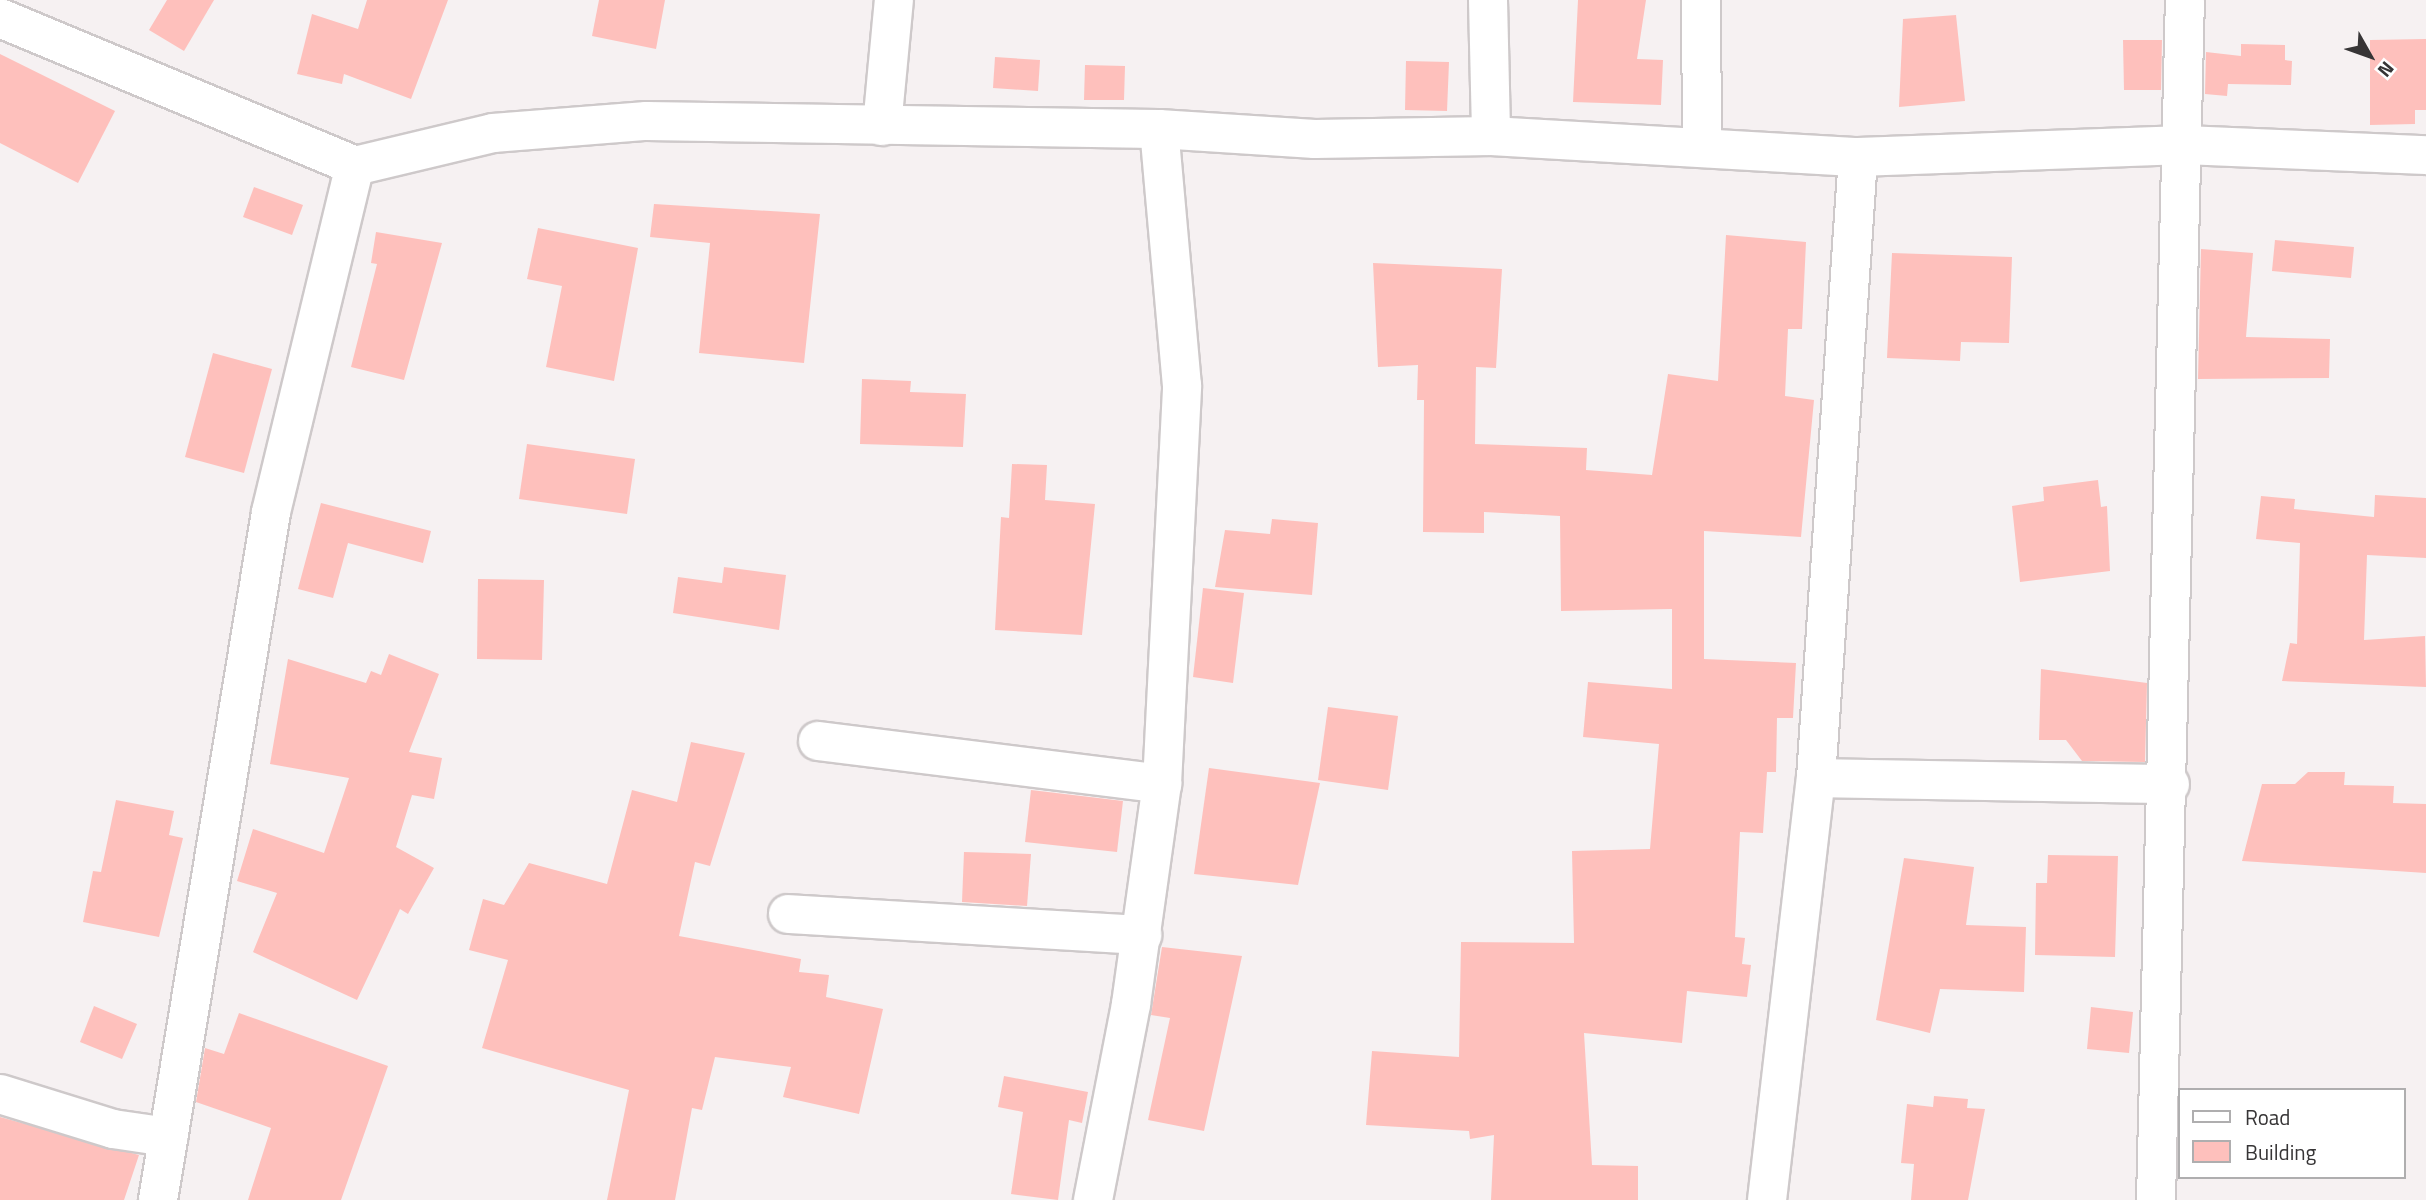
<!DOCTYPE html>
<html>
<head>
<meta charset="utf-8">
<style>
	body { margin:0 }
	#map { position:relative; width:2426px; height:1200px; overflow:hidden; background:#f6f1f2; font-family:"Titillium Web",sans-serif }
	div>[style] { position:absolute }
	.building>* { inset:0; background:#fec0bc }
	.roads { filter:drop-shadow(2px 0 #cec9ca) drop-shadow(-2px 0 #cec9ca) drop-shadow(0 2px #cec9ca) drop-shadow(0 -2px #cec9ca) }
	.street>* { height:38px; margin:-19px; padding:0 19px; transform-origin:19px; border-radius:19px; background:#fff }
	span { translate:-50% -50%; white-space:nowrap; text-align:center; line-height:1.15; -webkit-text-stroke:7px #fff; paint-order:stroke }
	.legend { position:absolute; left:2178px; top:1088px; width:228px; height:91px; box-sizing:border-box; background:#fff; border:2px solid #afaeaf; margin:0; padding:9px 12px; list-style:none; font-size:21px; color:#373536 }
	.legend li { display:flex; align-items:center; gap:14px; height:35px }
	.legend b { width:35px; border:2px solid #afaeaf }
	.north { position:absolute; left:2335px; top:21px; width:70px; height:70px; -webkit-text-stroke:5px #fff; paint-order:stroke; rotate:130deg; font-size:19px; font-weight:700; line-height:28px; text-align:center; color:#373536 }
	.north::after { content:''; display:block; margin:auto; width:24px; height:32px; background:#373536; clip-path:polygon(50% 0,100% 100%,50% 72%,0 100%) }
</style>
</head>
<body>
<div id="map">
	<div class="building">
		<i style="clip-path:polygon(167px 0,214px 0,184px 51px,149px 30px)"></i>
		<i style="clip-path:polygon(367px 0,448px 0,411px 99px,344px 74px,342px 84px,297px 74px,312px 14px,358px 29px)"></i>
		<i style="clip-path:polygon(599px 0,665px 0,656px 49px,592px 36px)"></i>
		<i style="clip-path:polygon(1578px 0,1646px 0,1637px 59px,1663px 60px,1661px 105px,1573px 102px)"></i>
		<i style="clip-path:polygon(1956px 15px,1965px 101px,1899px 107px,1903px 19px)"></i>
		<i style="clip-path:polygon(2426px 39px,2426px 110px,2415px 110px,2415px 124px,2370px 125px,2370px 40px)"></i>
		<i style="clip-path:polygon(2123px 40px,2162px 40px,2161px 90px,2124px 90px)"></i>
		<i style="clip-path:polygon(2241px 44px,2285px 45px,2285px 60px,2292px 61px,2291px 85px,2228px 84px,2227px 96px,2205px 94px,2206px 52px,2241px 56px)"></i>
		<i style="clip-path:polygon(0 54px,115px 111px,78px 183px,0 143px)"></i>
		<i style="clip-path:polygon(995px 57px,1040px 60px,1038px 91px,993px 88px)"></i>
		<i style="clip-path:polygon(1406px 61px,1449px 62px,1447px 111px,1405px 110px)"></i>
		<i style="clip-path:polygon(1085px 65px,1125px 66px,1124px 100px,1084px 100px)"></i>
		<i style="clip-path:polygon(254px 187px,303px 205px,292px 235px,243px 217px)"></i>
		<i style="clip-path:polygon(654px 204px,820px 214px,804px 363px,699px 353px,710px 243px,650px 237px)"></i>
		<i style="clip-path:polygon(538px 228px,638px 248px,614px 381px,546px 367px,562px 286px,527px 279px)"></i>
		<i style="clip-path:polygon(376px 232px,442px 243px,404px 380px,351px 367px,377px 264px,371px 263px)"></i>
		<i style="clip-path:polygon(1726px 235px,1806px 242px,1802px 329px,1788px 329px,1785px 396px,1814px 400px,1801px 537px,1704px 531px,1704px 659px,1796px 663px,1793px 718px,1777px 718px,1776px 772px,1767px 772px,1763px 833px,1740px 832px,1735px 937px,1745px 938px,1742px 964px,1751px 965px,1747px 997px,1687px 991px,1682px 1043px,1584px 1033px,1592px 1165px,1638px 1166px,1638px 1200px,1491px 1200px,1494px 1135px,1470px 1139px,1469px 1131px,1366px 1125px,1372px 1051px,1459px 1057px,1461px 942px,1574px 943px,1572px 851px,1650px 849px,1659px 744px,1583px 737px,1588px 682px,1672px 689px,1672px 609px,1561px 611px,1560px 516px,1484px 512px,1484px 533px,1423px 532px,1424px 400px,1417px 400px,1418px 365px,1378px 367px,1373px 263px,1502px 269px,1496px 368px,1476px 367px,1475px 444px,1587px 448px,1586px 470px,1652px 475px,1668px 374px,1718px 381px)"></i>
		<i style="clip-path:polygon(2275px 240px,2354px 247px,2351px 278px,2272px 271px)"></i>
		<i style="clip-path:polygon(2201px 249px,2253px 253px,2246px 337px,2330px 339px,2329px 378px,2198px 379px)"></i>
		<i style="clip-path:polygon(1892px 253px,2012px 257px,2009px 343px,1961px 342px,1960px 361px,1887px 358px)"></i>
		<i style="clip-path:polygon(213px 353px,272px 369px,244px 473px,185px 457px)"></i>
		<i style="clip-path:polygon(862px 379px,911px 381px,910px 392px,966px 394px,963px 447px,860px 444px)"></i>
		<i style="clip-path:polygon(527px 444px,635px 459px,627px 514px,519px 499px)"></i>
		<i style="clip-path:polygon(1012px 464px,1047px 465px,1045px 500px,1095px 504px,1082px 635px,995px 630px,1001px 517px,1009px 518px)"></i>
		<i style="clip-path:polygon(2098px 480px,2101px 507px,2107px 506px,2110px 571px,2020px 582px,2012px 506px,2044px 501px,2043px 487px)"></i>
		<i style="clip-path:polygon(2375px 495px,2426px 498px,2426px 558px,2367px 555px,2364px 640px,2425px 636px,2426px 687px,2282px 681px,2290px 643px,2297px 644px,2300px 543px,2256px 539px,2261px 496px,2295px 499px,2294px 509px,2374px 517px)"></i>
		<i style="clip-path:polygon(321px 503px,431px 531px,423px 563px,348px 543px,333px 598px,298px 589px)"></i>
		<i style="clip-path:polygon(1272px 519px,1318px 523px,1312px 595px,1215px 587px,1225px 530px,1270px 534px)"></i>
		<i style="clip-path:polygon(724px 567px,786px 575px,779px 630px,673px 613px,678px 577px,722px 583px)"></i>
		<i style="clip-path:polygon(478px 579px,544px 580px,542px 660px,477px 659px)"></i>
		<i style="clip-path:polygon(1203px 588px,1244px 593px,1233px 683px,1193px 677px)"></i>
		<i style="clip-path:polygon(389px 654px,439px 674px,409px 752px,442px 758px,434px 799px,412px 795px,396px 847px,434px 868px,408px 914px,400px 909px,357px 1000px,253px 952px,277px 893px,237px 881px,253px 829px,324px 853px,349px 778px,270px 764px,288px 659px,366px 683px,371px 671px,381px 675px)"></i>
		<i style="clip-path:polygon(2041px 669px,2147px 683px,2145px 762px,2082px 761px,2066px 740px,2039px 740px)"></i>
		<i style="clip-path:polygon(1328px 707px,1398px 716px,1388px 790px,1318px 780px)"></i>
		<i style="clip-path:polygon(691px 742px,745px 753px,710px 866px,695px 862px,679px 936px,801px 959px,799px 972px,829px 975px,826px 997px,883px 1009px,859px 1114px,783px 1097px,791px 1067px,715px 1057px,702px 1110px,692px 1108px,675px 1200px,607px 1200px,629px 1090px,482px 1048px,508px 960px,469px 950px,483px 899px,504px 905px,529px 863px,607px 884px,632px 790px,677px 802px)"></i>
		<i style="clip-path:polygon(1209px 768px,1320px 783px,1298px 885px,1194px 874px)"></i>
		<i style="clip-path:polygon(2308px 772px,2345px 772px,2344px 785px,2394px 786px,2393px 803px,2426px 804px,2426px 873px,2242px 861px,2262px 784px,2295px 784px)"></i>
		<i style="clip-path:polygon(1031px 790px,1123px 801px,1117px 852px,1025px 842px)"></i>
		<i style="clip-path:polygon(116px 800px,174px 811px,169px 835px,183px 838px,159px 937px,83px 922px,93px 871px,101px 872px)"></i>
		<i style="clip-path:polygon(964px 852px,1031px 854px,1027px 906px,962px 902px)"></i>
		<i style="clip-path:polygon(2048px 855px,2118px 856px,2115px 957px,2035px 955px,2036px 883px,2047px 883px)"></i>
		<i style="clip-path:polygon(1904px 858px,1974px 867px,1966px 925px,2026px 927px,2024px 992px,1940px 989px,1930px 1033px,1876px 1020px)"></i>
		<i style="clip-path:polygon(1162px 947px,1242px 956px,1204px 1131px,1148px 1120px,1170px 1018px,1151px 1015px)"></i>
		<i style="clip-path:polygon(94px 1006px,137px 1024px,122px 1059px,80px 1042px)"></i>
		<i style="clip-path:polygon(2091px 1007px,2133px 1012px,2129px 1053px,2087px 1049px)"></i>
		<i style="clip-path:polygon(239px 1013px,388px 1066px,341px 1200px,248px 1200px,271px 1128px,196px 1102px,205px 1048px,224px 1054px)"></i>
		<i style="clip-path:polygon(1004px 1076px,1088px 1092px,1082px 1123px,1069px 1120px,1058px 1200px,1011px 1194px,1023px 1112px,998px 1107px)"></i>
		<i style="clip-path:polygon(1934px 1096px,1968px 1099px,1967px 1108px,1985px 1109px,1968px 1200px,1911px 1200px,1914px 1164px,1901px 1163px,1907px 1104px,1933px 1107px)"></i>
		<i style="clip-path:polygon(0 1117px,139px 1155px,124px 1200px,0 1200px)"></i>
	</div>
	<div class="roads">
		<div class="street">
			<i style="left:1488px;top:0;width:136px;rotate:88.7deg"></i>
			<i style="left:1701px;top:0;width:146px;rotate:89.6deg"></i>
			<i style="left:0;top:18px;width:385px;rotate:22.6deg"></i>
			<i style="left:355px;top:166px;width:142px;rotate:-13.4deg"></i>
			<i style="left:493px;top:133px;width:154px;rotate:-4.5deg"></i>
			<i style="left:647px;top:121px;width:512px;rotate:0.9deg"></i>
			<i style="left:1159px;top:129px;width:156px;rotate:3.7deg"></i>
			<i style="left:1315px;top:139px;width:176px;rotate:-1deg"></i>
			<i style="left:1491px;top:136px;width:368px;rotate:3.3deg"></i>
			<i style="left:1858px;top:157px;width:326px;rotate:-2.1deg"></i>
			<i style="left:2184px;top:145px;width:242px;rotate:2.4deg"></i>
			<i style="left:882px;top:126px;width:127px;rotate:-84.6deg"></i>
			<i style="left:818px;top:741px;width:347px;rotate:7.1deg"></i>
			<i style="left:1816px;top:778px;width:354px;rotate:1deg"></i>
			<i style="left:788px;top:914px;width:355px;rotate:3.4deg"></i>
			<i style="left:0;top:1094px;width:118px;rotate:17.2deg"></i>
			<i style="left:113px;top:1129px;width:56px;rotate:8.3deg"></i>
			<i style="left:158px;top:1200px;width:697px;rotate:-80.67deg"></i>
			<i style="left:271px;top:512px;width:356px;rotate:-76.4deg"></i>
			<i style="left:1093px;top:1200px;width:200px;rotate:-79deg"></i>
			<i style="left:1131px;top:1004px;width:222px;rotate:-82deg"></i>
			<i style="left:1162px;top:784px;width:399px;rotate:-87.1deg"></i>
			<i style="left:1182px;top:386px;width:258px;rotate:-95.1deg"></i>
			<i style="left:1767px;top:1200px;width:425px;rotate:-83.4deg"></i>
			<i style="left:1816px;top:778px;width:622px;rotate:-86.13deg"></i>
			<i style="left:2156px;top:1200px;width:1200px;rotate:-88.62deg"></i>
		</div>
	</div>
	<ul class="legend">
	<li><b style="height:9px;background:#fff"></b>Road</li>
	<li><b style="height:19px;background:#fec0bc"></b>Building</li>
	</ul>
	<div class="north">N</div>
</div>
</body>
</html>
